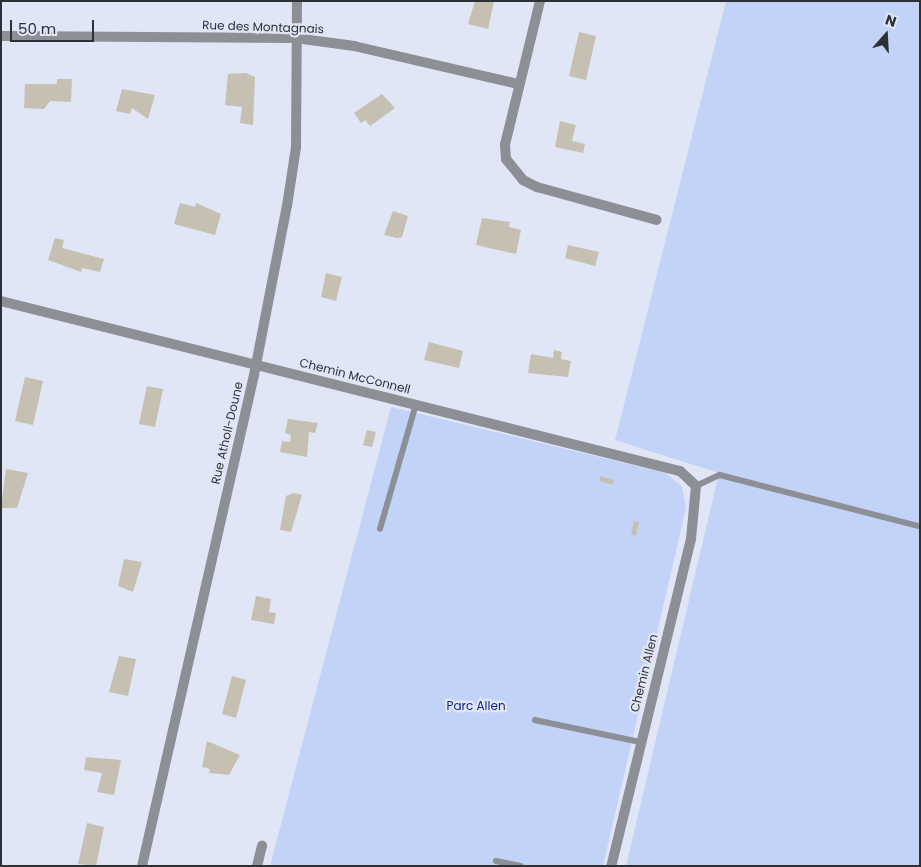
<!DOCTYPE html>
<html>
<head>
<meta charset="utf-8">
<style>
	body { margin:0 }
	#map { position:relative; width:921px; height:867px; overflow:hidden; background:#e0e6f5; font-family:Poppins,sans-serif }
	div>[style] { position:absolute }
	.green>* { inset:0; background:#c3d3f7 }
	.building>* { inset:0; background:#c5c0b1 }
	.service>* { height:5.5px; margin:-2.75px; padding:0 2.75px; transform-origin:2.75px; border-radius:2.75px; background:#8c8f95 }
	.minor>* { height:10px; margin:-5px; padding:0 5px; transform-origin:5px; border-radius:5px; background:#8c8f95 }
	.tertiary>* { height:10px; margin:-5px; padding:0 5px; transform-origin:5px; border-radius:5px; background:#8c8f95 }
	span { translate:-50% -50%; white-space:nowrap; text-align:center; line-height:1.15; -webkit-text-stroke:4.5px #e0e6f5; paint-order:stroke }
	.street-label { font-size:12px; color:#2d3035 }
	.park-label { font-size:12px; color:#14267a }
	.frame { position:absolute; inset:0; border:2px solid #2d3035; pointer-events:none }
	.north { position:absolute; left:861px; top:10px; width:50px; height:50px; -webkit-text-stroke:4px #e0e6f5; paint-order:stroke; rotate:19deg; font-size:14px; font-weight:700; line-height:20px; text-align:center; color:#2d3035 }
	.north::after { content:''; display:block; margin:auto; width:18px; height:22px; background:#2d3035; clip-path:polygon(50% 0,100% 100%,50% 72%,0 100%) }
	.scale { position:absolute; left:10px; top:20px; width:84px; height:22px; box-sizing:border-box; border:2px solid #2d3035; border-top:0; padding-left:6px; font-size:15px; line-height:18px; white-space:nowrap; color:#2d3035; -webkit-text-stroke:4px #e0e6f5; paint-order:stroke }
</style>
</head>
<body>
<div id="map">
	<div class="green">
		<i style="clip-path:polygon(726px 1px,920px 1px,920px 866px,626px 866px,719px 473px,615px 440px)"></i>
		<i style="clip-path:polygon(391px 407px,666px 473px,682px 487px,686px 508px,603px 866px,270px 866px)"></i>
	</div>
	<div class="building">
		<i style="clip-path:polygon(475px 1px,494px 1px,488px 29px,468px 24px)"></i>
		<i style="clip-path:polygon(579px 32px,596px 36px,586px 80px,569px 76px)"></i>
		<i style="clip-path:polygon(246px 73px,255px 77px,253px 125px,240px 123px,242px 107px,225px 105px,228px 74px)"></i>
		<i style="clip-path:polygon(57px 79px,72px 79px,71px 102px,50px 101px,44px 109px,24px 108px,25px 84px,57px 84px)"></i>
		<i style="clip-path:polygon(122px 89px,155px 95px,148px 119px,132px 108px,130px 114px,116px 111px)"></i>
		<i style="clip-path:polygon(382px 94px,395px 108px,370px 126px,365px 120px,361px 123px,354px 113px)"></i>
		<i style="clip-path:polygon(560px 121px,576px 125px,572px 141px,585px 144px,583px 153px,555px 147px)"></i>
		<i style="clip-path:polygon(180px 203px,195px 207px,196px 203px,221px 214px,215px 235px,174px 224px)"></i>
		<i style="clip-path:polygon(393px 211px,408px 216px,402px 237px,397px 238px,384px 235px)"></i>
		<i style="clip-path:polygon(482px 218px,510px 222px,509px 227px,521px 230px,516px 254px,476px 245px)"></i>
		<i style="clip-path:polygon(55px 238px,64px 240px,62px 248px,104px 259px,100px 272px,82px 268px,81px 272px,48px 260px)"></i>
		<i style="clip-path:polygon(568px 245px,599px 252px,595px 266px,565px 258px)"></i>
		<i style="clip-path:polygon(326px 273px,342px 277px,336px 301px,321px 297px)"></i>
		<i style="clip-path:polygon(429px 342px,463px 351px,459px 368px,424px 360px)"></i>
		<i style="clip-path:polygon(554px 350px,562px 352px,561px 359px,571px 361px,568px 377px,528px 373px,531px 354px,553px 358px)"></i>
		<i style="clip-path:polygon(25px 377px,43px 381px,33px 425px,15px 421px)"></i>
		<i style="clip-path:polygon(147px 386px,163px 389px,155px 427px,139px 424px)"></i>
		<i style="clip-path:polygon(288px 419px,318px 423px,315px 433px,309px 432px,307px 457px,280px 452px,282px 441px,290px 442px,291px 435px,285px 433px)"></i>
		<i style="clip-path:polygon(367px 430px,376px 432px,372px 447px,363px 445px)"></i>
		<i style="clip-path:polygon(6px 469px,28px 473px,17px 508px,1px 508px)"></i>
		<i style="clip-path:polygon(600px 476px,614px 480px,613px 485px,599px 481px)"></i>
		<i style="clip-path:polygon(293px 493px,302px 495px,291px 532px,280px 530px,286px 496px)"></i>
		<i style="clip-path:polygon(634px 521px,639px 522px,636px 536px,631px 534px)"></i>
		<i style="clip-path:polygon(124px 559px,142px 562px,133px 592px,118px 586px)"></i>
		<i style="clip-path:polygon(256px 596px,271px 599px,269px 612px,276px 613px,274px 624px,251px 620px)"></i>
		<i style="clip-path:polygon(119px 656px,136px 659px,128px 696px,109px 692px)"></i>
		<i style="clip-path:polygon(232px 676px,246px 680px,236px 718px,222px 714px)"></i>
		<i style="clip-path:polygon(207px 741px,240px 755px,229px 775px,209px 773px,210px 769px,202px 767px)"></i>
		<i style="clip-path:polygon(86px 757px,121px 760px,114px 795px,97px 792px,102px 773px,84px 770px)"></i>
		<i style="clip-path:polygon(87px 823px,104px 827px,96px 866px,78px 864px)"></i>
	</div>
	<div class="service">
		<i style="left:696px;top:486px;width:26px;rotate:-25deg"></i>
		<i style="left:720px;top:475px;width:204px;rotate:14.4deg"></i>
		<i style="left:380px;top:529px;width:130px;rotate:-73.9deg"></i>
		<i style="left:535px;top:720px;width:107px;rotate:11.8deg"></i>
		<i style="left:496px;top:861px;width:25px;rotate:11deg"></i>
	</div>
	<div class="minor">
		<i style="left:540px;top:1px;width:148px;rotate:103.7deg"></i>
		<i style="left:505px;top:145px;width:14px;rotate:86deg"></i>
		<i style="left:506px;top:159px;width:27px;rotate:51deg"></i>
		<i style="left:523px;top:180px;width:16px;rotate:27deg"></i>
		<i style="left:537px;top:187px;width:124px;rotate:15.4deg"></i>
		<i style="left:1px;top:36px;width:294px;rotate:0.4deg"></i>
		<i style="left:295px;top:38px;width:60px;rotate:7.7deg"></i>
		<i style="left:354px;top:46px;width:169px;rotate:13deg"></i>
		<i style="left:142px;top:866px;width:504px;rotate:-77.15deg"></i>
		<i style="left:254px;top:375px;width:172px;rotate:-79deg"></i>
		<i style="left:287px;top:206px;width:60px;rotate:-81.3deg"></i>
		<i style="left:296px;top:147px;width:146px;rotate:-89.6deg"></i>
		<i style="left:257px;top:866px;width:21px;rotate:-76deg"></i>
	</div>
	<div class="tertiary">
		<i style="left:1px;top:301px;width:700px;rotate:14.06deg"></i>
		<i style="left:680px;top:471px;width:22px;rotate:43deg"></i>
		<i style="left:696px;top:486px;width:53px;rotate:95.4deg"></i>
		<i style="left:691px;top:539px;width:337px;rotate:103.7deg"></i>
	</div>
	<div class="street-label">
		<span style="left:263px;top:27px;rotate:2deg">Rue des Montagnais</span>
		<span style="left:355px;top:376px;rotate:14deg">Chemin McConnell</span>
		<span style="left:227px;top:433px;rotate:-77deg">Rue Atholl-Doune</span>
		<span style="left:644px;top:673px;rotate:-76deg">Chemin Allen</span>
	</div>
	<div class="park-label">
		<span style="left:476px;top:706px">Parc Allen</span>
	</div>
	<div class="frame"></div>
	<div class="north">N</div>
	<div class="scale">50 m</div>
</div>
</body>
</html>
